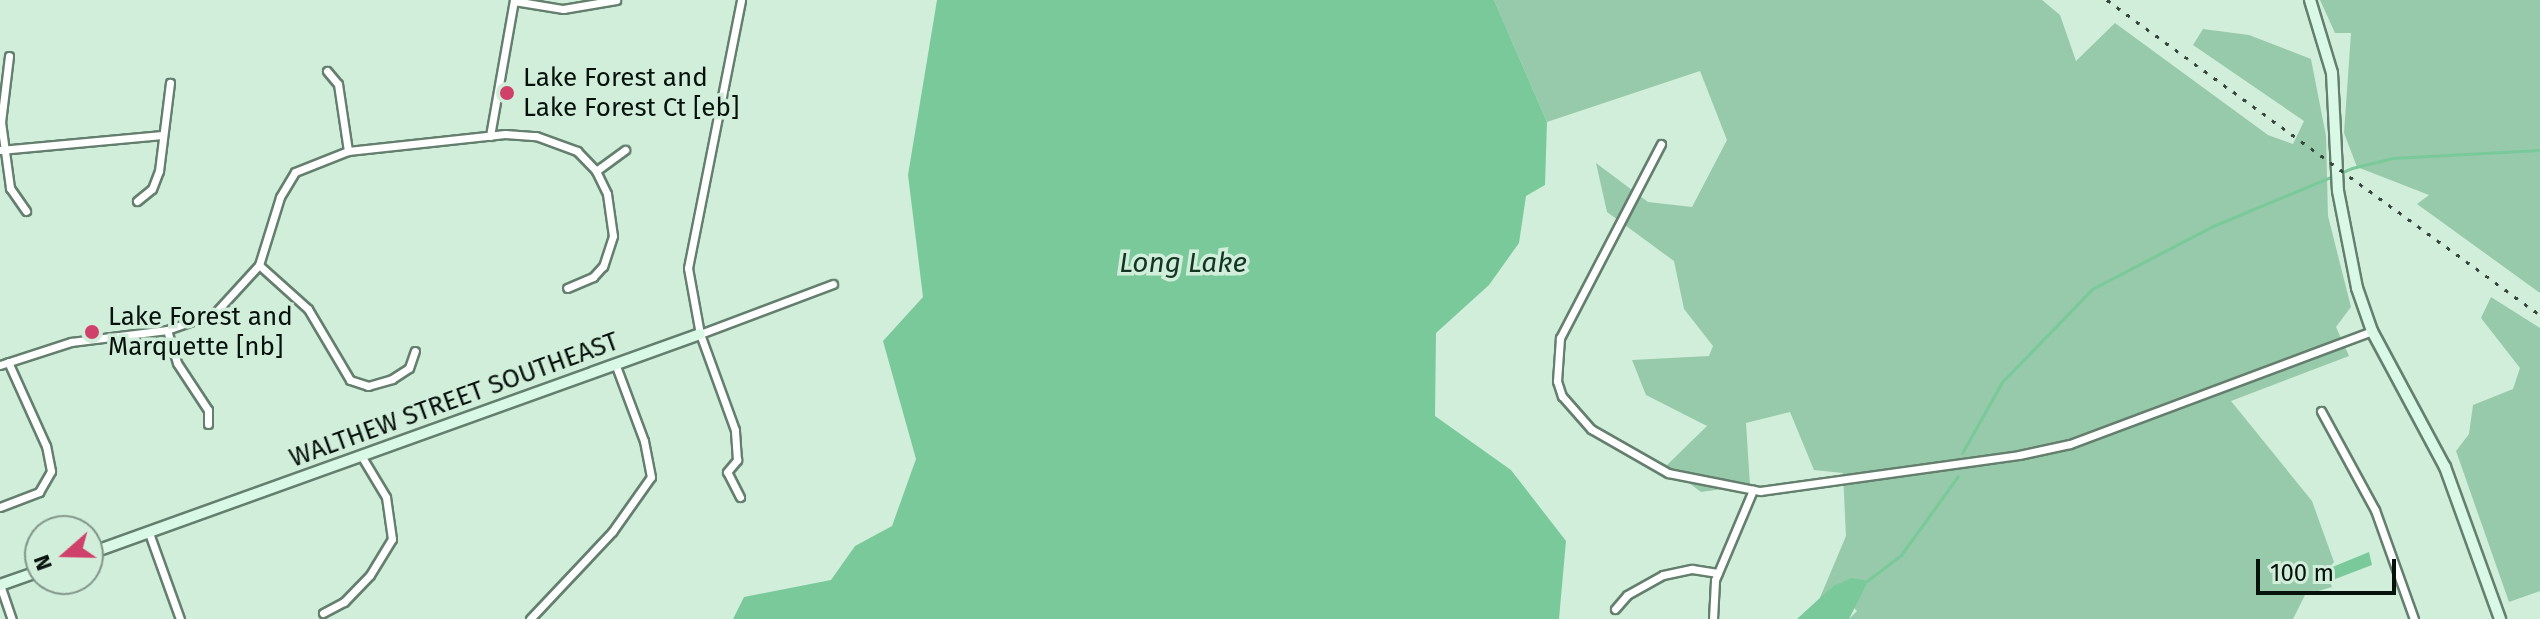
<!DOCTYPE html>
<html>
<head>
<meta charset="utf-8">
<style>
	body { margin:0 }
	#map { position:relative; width:2540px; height:619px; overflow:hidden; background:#d1eedb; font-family:"Fira Sans",sans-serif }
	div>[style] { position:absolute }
	.green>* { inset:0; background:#96caaa }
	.water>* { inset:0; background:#7ac99a }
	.stream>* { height:3px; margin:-1.5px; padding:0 1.5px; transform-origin:1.5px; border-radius:1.5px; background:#7ac99a }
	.roads { filter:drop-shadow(2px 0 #647f6e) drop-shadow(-2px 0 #647f6e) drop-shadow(0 2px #647f6e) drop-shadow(0 -2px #647f6e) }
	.street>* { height:7px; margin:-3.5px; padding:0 3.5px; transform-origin:3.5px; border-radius:3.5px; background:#fff }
	.secondary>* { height:10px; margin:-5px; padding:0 5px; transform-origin:5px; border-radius:5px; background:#d9f8e6 }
	.rail>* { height:3px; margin-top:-1.5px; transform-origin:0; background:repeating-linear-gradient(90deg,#38473e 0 4px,transparent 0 12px) }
	.dots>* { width:22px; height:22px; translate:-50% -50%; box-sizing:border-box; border:4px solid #d1eedb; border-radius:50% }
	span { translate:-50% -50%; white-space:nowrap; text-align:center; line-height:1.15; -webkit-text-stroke:7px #d1eedb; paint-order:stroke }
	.poi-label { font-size:26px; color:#08120c }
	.left { translate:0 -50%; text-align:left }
	.street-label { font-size:26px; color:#08120c }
	.water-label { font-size:28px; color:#133623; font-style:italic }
	.north { position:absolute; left:24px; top:515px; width:80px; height:80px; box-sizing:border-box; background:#d1eedb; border:2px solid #819688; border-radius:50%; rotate:250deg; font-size:22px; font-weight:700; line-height:32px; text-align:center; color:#08120c }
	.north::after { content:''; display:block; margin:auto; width:28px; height:36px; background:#cf416a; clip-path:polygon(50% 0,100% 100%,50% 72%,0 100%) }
	.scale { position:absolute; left:2256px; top:559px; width:140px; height:36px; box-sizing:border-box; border:4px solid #08120c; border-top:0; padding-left:10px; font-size:24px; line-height:28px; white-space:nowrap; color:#08120c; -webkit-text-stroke:6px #d1eedb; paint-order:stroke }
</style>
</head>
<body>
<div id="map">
	<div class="green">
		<i style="clip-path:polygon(1494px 0,2042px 0,2060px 15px,2076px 61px,2115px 23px,2268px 135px,2293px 144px,2304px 121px,2193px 45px,2203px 29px,2249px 35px,2311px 59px,2326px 136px,2328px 216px,2351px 307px,2336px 327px,2349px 356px,2231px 401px,2312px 501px,2334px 562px,2325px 572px,2332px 587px,2305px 595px,2293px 619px,1849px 619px,1857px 611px,1833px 586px,1819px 600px,1846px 536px,1843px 473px,1814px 470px,1790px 412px,1746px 423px,1750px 485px,1701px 492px,1666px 466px,1707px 426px,1646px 395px,1632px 360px,1709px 356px,1713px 346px,1684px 309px,1674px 261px,1607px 212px,1596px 163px,1648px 202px,1692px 207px,1727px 140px,1700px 71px,1547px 122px)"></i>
		<i style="clip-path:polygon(2320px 0,2540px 0,2540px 293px,2417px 204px,2429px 195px,2357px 167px,2344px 133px,2351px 33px,2335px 33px)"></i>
		<i style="clip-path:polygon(2491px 297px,2540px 328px,2540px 591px,2509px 602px,2456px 451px,2469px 434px,2473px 405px,2513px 389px,2520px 368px,2481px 318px)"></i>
	</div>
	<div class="water">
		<i style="clip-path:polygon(937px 0,1494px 0,1547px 122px,1545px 185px,1526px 196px,1519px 243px,1489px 285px,1436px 333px,1435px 416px,1511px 470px,1566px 541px,1559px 619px,733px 619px,744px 597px,831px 580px,855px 546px,892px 526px,916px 459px,883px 341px,923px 297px,908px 175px)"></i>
		<i style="clip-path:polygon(2369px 552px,2372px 565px,2330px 581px,2330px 568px)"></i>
		<i style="clip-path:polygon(1852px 578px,1868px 581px,1849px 619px,1797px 619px,1833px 586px)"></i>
	</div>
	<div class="stream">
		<i style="left:1962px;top:453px;width:81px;rotate:-60.6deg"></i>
		<i style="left:2002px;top:382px;width:129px;rotate:-45.9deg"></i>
		<i style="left:2092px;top:289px;width:136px;rotate:-27.5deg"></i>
		<i style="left:2213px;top:226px;width:151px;rotate:-22.6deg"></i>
		<i style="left:2352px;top:168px;width:42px;rotate:-13.7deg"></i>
		<i style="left:2393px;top:158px;width:147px;rotate:-3.1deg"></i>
		<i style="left:1867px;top:581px;width:43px;rotate:-37.4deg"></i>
		<i style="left:1901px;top:555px;width:97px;rotate:-54.2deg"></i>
	</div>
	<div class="roads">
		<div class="street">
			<i style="left:514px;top:1px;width:50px;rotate:9.3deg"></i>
			<i style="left:563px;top:9px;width:54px;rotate:-9.6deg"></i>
			<i style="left:9px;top:56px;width:66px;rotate:96.9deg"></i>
			<i style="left:1px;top:122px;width:67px;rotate:82.2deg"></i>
			<i style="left:10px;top:188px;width:28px;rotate:55deg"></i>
			<i style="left:327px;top:71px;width:17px;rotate:50deg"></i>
			<i style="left:338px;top:84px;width:68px;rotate:81.5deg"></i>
			<i style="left:490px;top:136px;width:138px;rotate:-80deg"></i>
			<i style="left:1661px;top:144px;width:219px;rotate:117.5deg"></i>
			<i style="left:1560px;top:338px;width:43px;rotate:94deg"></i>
			<i style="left:1557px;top:381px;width:16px;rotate:72deg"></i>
			<i style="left:1562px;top:396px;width:44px;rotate:48.7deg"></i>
			<i style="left:1591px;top:429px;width:89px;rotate:29.7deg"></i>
			<i style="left:1668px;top:473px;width:94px;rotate:11.1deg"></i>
			<i style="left:1760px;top:491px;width:261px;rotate:-7.9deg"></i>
			<i style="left:2019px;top:455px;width:52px;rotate:-12.2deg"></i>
			<i style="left:2070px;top:444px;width:322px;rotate:-20.5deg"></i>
			<i style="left:0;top:150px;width:163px;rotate:-5.3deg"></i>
			<i style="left:596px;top:171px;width:36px;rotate:-36deg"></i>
			<i style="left:137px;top:201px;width:19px;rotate:-39deg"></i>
			<i style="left:152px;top:189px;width:19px;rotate:-69deg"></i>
			<i style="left:159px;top:171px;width:89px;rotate:-82.9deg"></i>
			<i style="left:259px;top:265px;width:66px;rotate:41.9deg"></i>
			<i style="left:308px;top:309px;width:82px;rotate:59.4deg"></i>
			<i style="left:350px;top:380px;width:19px;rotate:18deg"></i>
			<i style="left:368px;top:386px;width:25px;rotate:-16deg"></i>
			<i style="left:392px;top:379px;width:20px;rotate:-33deg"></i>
			<i style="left:409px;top:368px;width:18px;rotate:-71deg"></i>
			<i style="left:167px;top:330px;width:34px;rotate:73deg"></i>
			<i style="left:177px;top:363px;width:56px;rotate:56.6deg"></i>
			<i style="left:208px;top:410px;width:14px;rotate:90deg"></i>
			<i style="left:700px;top:334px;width:142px;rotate:-20.6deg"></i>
			<i style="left:0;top:365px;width:75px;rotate:-17.9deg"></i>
			<i style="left:71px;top:342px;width:97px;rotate:-7.1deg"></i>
			<i style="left:167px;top:330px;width:51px;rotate:-19.5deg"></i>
			<i style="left:215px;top:313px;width:65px;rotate:-47.5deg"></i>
			<i style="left:259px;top:265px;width:71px;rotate:-72.8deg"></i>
			<i style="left:280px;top:197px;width:29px;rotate:-59deg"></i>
			<i style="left:295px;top:172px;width:57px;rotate:-21.6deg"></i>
			<i style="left:348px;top:151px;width:158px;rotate:-6.2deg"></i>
			<i style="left:505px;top:134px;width:31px;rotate:4deg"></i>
			<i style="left:536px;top:136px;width:44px;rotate:20.1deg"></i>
			<i style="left:577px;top:151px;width:28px;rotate:46deg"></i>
			<i style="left:596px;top:171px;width:25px;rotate:64deg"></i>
			<i style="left:607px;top:194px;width:42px;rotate:81.9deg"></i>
			<i style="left:613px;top:236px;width:32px;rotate:108deg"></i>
			<i style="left:603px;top:266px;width:15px;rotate:132deg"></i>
			<i style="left:593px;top:277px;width:28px;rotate:157deg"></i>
			<i style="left:2321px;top:411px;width:113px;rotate:61.4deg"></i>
			<i style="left:2375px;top:510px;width:116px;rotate:70.3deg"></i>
			<i style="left:740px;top:497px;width:28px;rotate:-117deg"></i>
			<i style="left:727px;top:472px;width:16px;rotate:-50deg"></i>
			<i style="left:737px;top:460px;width:30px;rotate:-94deg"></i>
			<i style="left:735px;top:430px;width:102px;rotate:-110deg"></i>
			<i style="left:700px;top:334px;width:67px;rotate:-100.3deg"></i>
			<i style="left:688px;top:268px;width:273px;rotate:-78.8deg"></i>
			<i style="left:0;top:507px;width:42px;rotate:-21deg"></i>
			<i style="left:39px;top:492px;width:24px;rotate:-60deg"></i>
			<i style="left:51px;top:471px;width:25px;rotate:-101deg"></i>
			<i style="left:46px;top:446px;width:92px;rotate:-114.3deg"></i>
			<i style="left:149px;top:533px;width:91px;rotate:70.2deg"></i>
			<i style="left:0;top:585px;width:36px;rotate:71deg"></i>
			<i style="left:1615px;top:609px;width:18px;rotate:-49deg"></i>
			<i style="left:1627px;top:595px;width:41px;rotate:-29.1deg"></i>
			<i style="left:1663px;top:575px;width:30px;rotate:-12deg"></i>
			<i style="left:1692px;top:569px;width:26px;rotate:9deg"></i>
			<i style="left:323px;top:613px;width:24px;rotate:-28deg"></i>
			<i style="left:344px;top:602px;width:37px;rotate:-46deg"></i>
			<i style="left:370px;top:575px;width:42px;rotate:-58.6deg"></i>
			<i style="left:392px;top:539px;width:42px;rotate:-98.1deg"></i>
			<i style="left:386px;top:497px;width:47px;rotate:-121deg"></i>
			<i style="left:530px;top:619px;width:120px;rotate:-46.7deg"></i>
			<i style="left:612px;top:532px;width:67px;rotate:-54.7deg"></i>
			<i style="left:651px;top:477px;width:37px;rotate:-101deg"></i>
			<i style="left:644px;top:441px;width:80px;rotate:-110.5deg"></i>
			<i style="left:1713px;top:619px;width:39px;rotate:-87deg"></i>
			<i style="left:1715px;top:580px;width:98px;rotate:-67.1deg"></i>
		</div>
		<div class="secondary">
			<i style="left:2310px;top:0;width:76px;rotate:73.2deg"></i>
			<i style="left:2332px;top:73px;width:118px;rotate:87.1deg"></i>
			<i style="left:2338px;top:191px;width:99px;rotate:78.9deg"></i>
			<i style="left:2357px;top:288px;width:46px;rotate:70.8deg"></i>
			<i style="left:2372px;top:331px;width:154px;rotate:61.8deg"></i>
			<i style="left:2445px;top:467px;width:162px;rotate:70.1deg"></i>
			<i style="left:88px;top:554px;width:650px;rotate:-19.77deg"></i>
			<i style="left:0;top:585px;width:42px;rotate:-19.3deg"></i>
		</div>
	</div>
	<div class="rail">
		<i style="left:2107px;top:0;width:535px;rotate:36.04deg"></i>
	</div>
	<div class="dots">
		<i style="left:507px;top:93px;background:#cf416a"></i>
		<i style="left:92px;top:332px;background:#cf416a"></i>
	</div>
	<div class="poi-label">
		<span class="left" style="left:523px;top:93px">Lake Forest and<br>Lake Forest Ct [eb]</span>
		<span class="left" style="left:108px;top:332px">Lake Forest and<br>Marquette [nb]</span>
	</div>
	<div class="street-label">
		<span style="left:454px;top:400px;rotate:-20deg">WALTHEW STREET SOUTHEAST</span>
	</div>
	<div class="water-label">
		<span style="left:1183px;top:263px">Long Lake</span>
	</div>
	<div class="north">N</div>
	<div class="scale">100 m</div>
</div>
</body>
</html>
